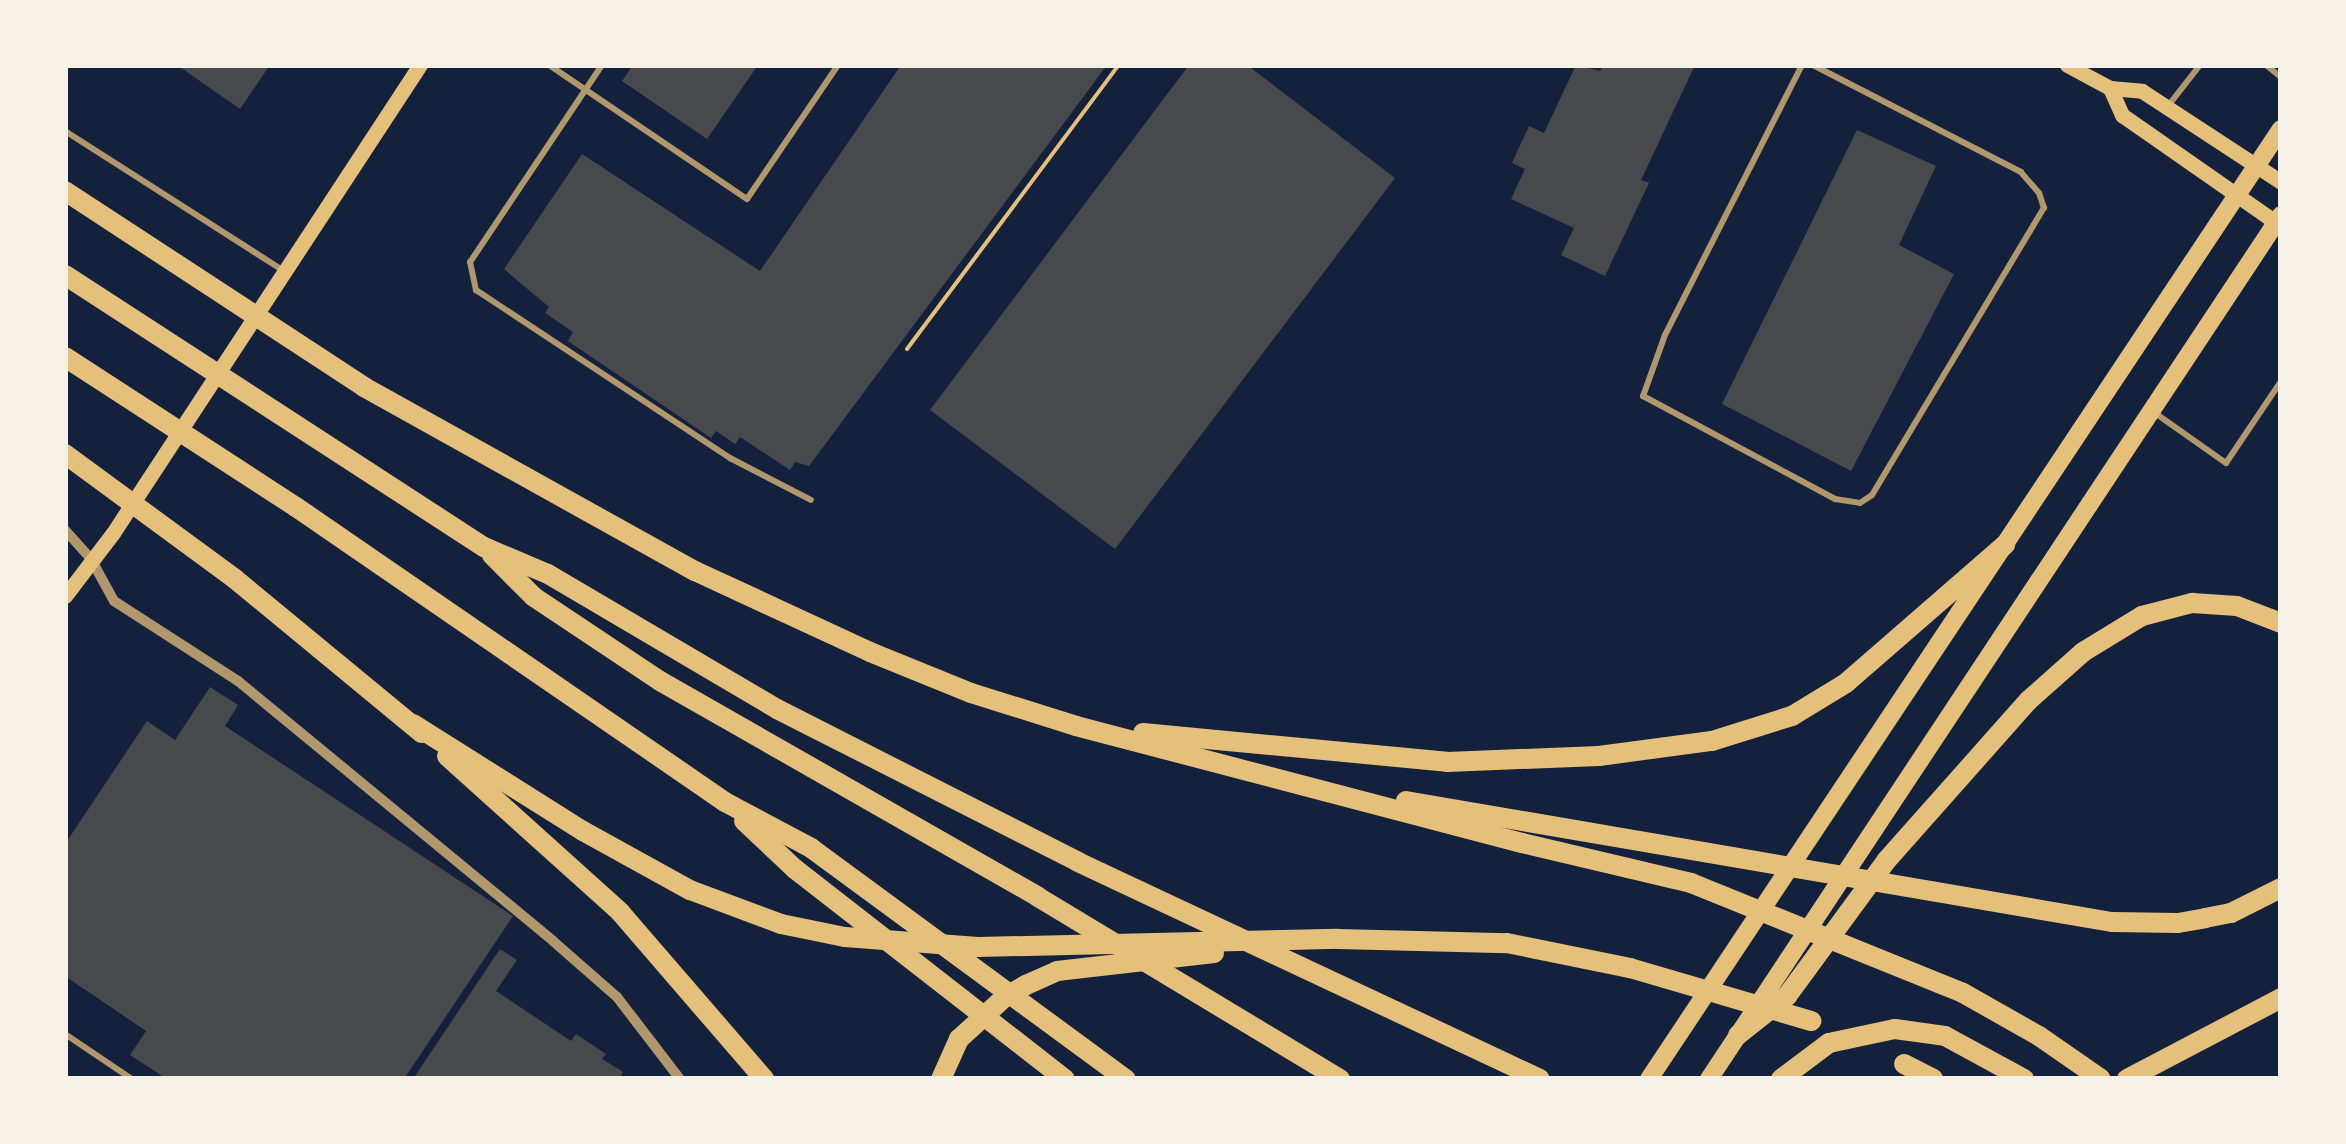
<!DOCTYPE html>
<html>
<head>
<meta charset="utf-8">
<style>
	body { margin:0 }
	#map { position:relative; width:2346px; height:1144px; overflow:hidden; background:#14213d; font-family:Georgia,serif }
	div>[style] { position:absolute }
	.building>* { inset:0; background:#48494c }
	.path>* { height:4px; margin:-2px; padding:0 2px; transform-origin:2px; border-radius:2px; background:#e5c07b }
	.service>* { height:6px; margin:-3px; padding:0 3px; transform-origin:3px; border-radius:3px; background:#b1986c }
	.minor>* { height:10px; margin:-5px; padding:0 5px; transform-origin:5px; border-radius:5px; background:#b1986c }
	.secondary>* { height:15px; margin:-7.5px; padding:0 7.5px; transform-origin:7.5px; border-radius:7.5px; background:#e5c07b }
	.primary>* { height:18px; margin:-9px; padding:0 9px; transform-origin:9px; border-radius:9px; background:#e5c07b }
	.motorway>* { height:20px; margin:-10px; padding:0 10px; transform-origin:10px; border-radius:10px; background:#e5c07b }
	span { translate:-50% -50%; white-space:nowrap; text-align:center; line-height:1.15; -webkit-text-stroke:8px #f6f1e7; paint-order:stroke }
	.frame { position:absolute; inset:0; border:68px solid #f6f1e7; pointer-events:none }
</style>
</head>
<body>
<div id="map">
	<div class="building">
		<i style="clip-path:polygon(177px 65px,270px 65px,240px 109px)"></i>
		<i style="clip-path:polygon(633px 65px,758px 65px,707px 139px,622px 81px)"></i>
		<i style="clip-path:polygon(901px 65px,1107px 65px,809px 466px,795px 462px,790px 470px,740px 437px,735px 444px,716px 431px,711px 438px,568px 341px,573px 332px,545px 313px,549px 307px,504px 269px,582px 154px,760px 271px)"></i>
		<i style="clip-path:polygon(1189px 65px,1247px 65px,1395px 178px,1115px 549px,930px 410px)"></i>
		<i style="clip-path:polygon(1576px 65px,1600px 71px,1603px 65px,1695px 65px,1641px 180px,1649px 183px,1605px 276px,1561px 255px,1574px 228px,1511px 199px,1525px 169px,1512px 163px,1529px 126px,1544px 133px)"></i>
		<i style="clip-path:polygon(1857px 130px,1936px 166px,1899px 245px,1954px 274px,1851px 471px,1722px 404px)"></i>
		<i style="clip-path:polygon(210px 687px,238px 705px,225px 726px,513px 916px,404px 1079px,167px 1079px,130px 1055px,146px 1031px,65px 976px,65px 844px,147px 721px,175px 740px)"></i>
		<i style="clip-path:polygon(500px 949px,517px 960px,496px 991px,571px 1041px,576px 1034px,606px 1054px,602px 1059px,623px 1072px,619px 1079px,413px 1079px)"></i>
	</div>
	<div class="path">
		<i style="left:907px;top:349px;width:354px;rotate:-53.3deg"></i>
	</div>
	<div class="service">
		<i style="left:549px;top:65px;width:239px;rotate:34.1deg"></i>
		<i style="left:747px;top:199px;width:162px;rotate:-55.8deg"></i>
		<i style="left:602px;top:65px;width:237px;rotate:123.8deg"></i>
		<i style="left:470px;top:262px;width:29px;rotate:78deg"></i>
		<i style="left:476px;top:290px;width:305px;rotate:33.5deg"></i>
		<i style="left:730px;top:458px;width:91px;rotate:27.4deg"></i>
		<i style="left:1802px;top:65px;width:303px;rotate:116.9deg"></i>
		<i style="left:1665px;top:335px;width:65px;rotate:109.8deg"></i>
		<i style="left:1643px;top:396px;width:218px;rotate:28.2deg"></i>
		<i style="left:1835px;top:499px;width:25px;rotate:9deg"></i>
		<i style="left:1860px;top:503px;width:14px;rotate:-34deg"></i>
		<i style="left:1872px;top:495px;width:335px;rotate:-59.1deg"></i>
		<i style="left:2044px;top:208px;width:16px;rotate:-108deg"></i>
		<i style="left:2039px;top:193px;width:28px;rotate:-131deg"></i>
		<i style="left:2021px;top:172px;width:234px;rotate:-152.8deg"></i>
		<i style="left:2266px;top:65px;width:19px;rotate:39deg"></i>
		<i style="left:2168px;top:106px;width:52px;rotate:-52deg"></i>
		<i style="left:65px;top:131px;width:258px;rotate:32.6deg"></i>
		<i style="left:2155px;top:413px;width:87px;rotate:35.2deg"></i>
		<i style="left:2226px;top:463px;width:99px;rotate:-56.1deg"></i>
		<i style="left:65px;top:1034px;width:81px;rotate:33.9deg"></i>
	</div>
	<div class="minor">
		<i style="left:65px;top:530px;width:39px;rotate:48deg"></i>
		<i style="left:91px;top:559px;width:48px;rotate:61.3deg"></i>
		<i style="left:114px;top:601px;width:148px;rotate:32.8deg"></i>
		<i style="left:238px;top:681px;width:408px;rotate:39.5deg"></i>
		<i style="left:553px;top:941px;width:85px;rotate:41.2deg"></i>
		<i style="left:617px;top:997px;width:103px;rotate:52.5deg"></i>
	</div>
	<div class="secondary">
		<i style="left:2067px;top:65px;width:49px;rotate:28.1deg"></i>
		<i style="left:2110px;top:88px;width:32px;rotate:5deg"></i>
		<i style="left:2142px;top:91px;width:166px;rotate:33.2deg"></i>
		<i style="left:2110px;top:88px;width:30px;rotate:66deg"></i>
		<i style="left:2122px;top:115px;width:194px;rotate:34.9deg"></i>
		<i style="left:65px;top:596px;width:79px;rotate:-52.7deg"></i>
		<i style="left:113px;top:533px;width:560px;rotate:-56.74deg"></i>
	</div>
	<div class="primary">
		<i style="left:1649px;top:1079px;width:1141px;rotate:-56.37deg"></i>
		<i style="left:1709px;top:1079px;width:1036px;rotate:-56.49deg"></i>
	</div>
	<div class="motorway">
		<i style="left:65px;top:191px;width:358px;rotate:33.2deg"></i>
		<i style="left:364px;top:387px;width:379px;rotate:29.1deg"></i>
		<i style="left:695px;top:571px;width:193px;rotate:24.8deg"></i>
		<i style="left:870px;top:652px;width:109px;rotate:22.1deg"></i>
		<i style="left:971px;top:693px;width:110px;rotate:17.4deg"></i>
		<i style="left:1076px;top:726px;width:461px;rotate:14.7deg"></i>
		<i style="left:1522px;top:843px;width:174px;rotate:13.3deg"></i>
		<i style="left:1691px;top:883px;width:293px;rotate:22deg"></i>
		<i style="left:1963px;top:993px;width:87px;rotate:29.5deg"></i>
		<i style="left:2039px;top:1036px;width:75px;rotate:34.7deg"></i>
		<i style="left:65px;top:275px;width:500px;rotate:33deg"></i>
		<i style="left:484px;top:547px;width:69px;rotate:22.9deg"></i>
		<i style="left:548px;top:574px;width:266px;rotate:30.5deg"></i>
		<i style="left:777px;top:709px;width:338px;rotate:26.9deg"></i>
		<i style="left:1078px;top:862px;width:510px;rotate:25.16deg"></i>
		<i style="left:65px;top:357px;width:275px;rotate:33deg"></i>
		<i style="left:296px;top:507px;width:521px;rotate:34.51deg"></i>
		<i style="left:725px;top:802px;width:98px;rotate:28.1deg"></i>
		<i style="left:811px;top:848px;width:391px;rotate:36.3deg"></i>
		<i style="left:65px;top:454px;width:211px;rotate:36.3deg"></i>
		<i style="left:235px;top:579px;width:242px;rotate:39.5deg"></i>
		<i style="left:492px;top:555px;width:59px;rotate:45deg"></i>
		<i style="left:534px;top:597px;width:151px;rotate:33.7deg"></i>
		<i style="left:660px;top:681px;width:435px;rotate:29.7deg"></i>
		<i style="left:1038px;top:897px;width:353px;rotate:31.1deg"></i>
		<i style="left:413px;top:724px;width:201px;rotate:32.2deg"></i>
		<i style="left:583px;top:831px;width:122px;rotate:28.9deg"></i>
		<i style="left:690px;top:890px;width:97px;rotate:20.5deg"></i>
		<i style="left:781px;top:924px;width:65px;rotate:11.5deg"></i>
		<i style="left:845px;top:937px;width:133px;rotate:4.3deg"></i>
		<i style="left:978px;top:947px;width:360px;rotate:-1.3deg"></i>
		<i style="left:1338px;top:939px;width:169px;rotate:1.4deg"></i>
		<i style="left:1507px;top:943px;width:126px;rotate:11.5deg"></i>
		<i style="left:1630px;top:968px;width:189px;rotate:16.3deg"></i>
		<i style="left:1143px;top:733px;width:305px;rotate:5.4deg"></i>
		<i style="left:1447px;top:762px;width:152px;rotate:-2.3deg"></i>
		<i style="left:1599px;top:756px;width:114px;rotate:-7.6deg"></i>
		<i style="left:1712px;top:741px;width:84px;rotate:-17.4deg"></i>
		<i style="left:1792px;top:716px;width:63px;rotate:-31.4deg"></i>
		<i style="left:1846px;top:683px;width:211px;rotate:-41deg"></i>
		<i style="left:447px;top:756px;width:233px;rotate:42deg"></i>
		<i style="left:620px;top:912px;width:221px;rotate:49.2deg"></i>
		<i style="left:1406px;top:801px;width:716px;rotate:9.73deg"></i>
		<i style="left:2112px;top:922px;width:66px;rotate:0.9deg"></i>
		<i style="left:2178px;top:923px;width:27px;rotate:-10deg"></i>
		<i style="left:2205px;top:918px;width:26px;rotate:-11deg"></i>
		<i style="left:2231px;top:913px;width:56px;rotate:-26.6deg"></i>
		<i style="left:744px;top:821px;width:70px;rotate:43.3deg"></i>
		<i style="left:795px;top:869px;width:342px;rotate:37.9deg"></i>
		<i style="left:1738px;top:1035px;width:63px;rotate:-38.5deg"></i>
		<i style="left:1787px;top:996px;width:167px;rotate:-53.7deg"></i>
		<i style="left:1886px;top:861px;width:215px;rotate:-48.4deg"></i>
		<i style="left:2029px;top:700px;width:72px;rotate:-41.6deg"></i>
		<i style="left:2083px;top:652px;width:69px;rotate:-31.4deg"></i>
		<i style="left:2142px;top:616px;width:52px;rotate:-14.6deg"></i>
		<i style="left:2192px;top:603px;width:45px;rotate:3.8deg"></i>
		<i style="left:2237px;top:606px;width:47px;rotate:21.1deg"></i>
		<i style="left:1904px;top:1064px;width:33px;rotate:27deg"></i>
		<i style="left:941px;top:1079px;width:44px;rotate:-65.8deg"></i>
		<i style="left:959px;top:1039px;width:62px;rotate:-42.4deg"></i>
		<i style="left:1005px;top:997px;width:24px;rotate:-30deg"></i>
		<i style="left:1026px;top:985px;width:34px;rotate:-24deg"></i>
		<i style="left:1057px;top:971px;width:158px;rotate:-6.5deg"></i>
		<i style="left:1781px;top:1079px;width:60px;rotate:-36.9deg"></i>
		<i style="left:1829px;top:1043px;width:67px;rotate:-12deg"></i>
		<i style="left:1895px;top:1029px;width:50px;rotate:8deg"></i>
		<i style="left:1945px;top:1036px;width:90px;rotate:28.6deg"></i>
		<i style="left:2127px;top:1079px;width:174px;rotate:-27.7deg"></i>
	</div>
	<div class="frame"></div>
</div>
</body>
</html>
